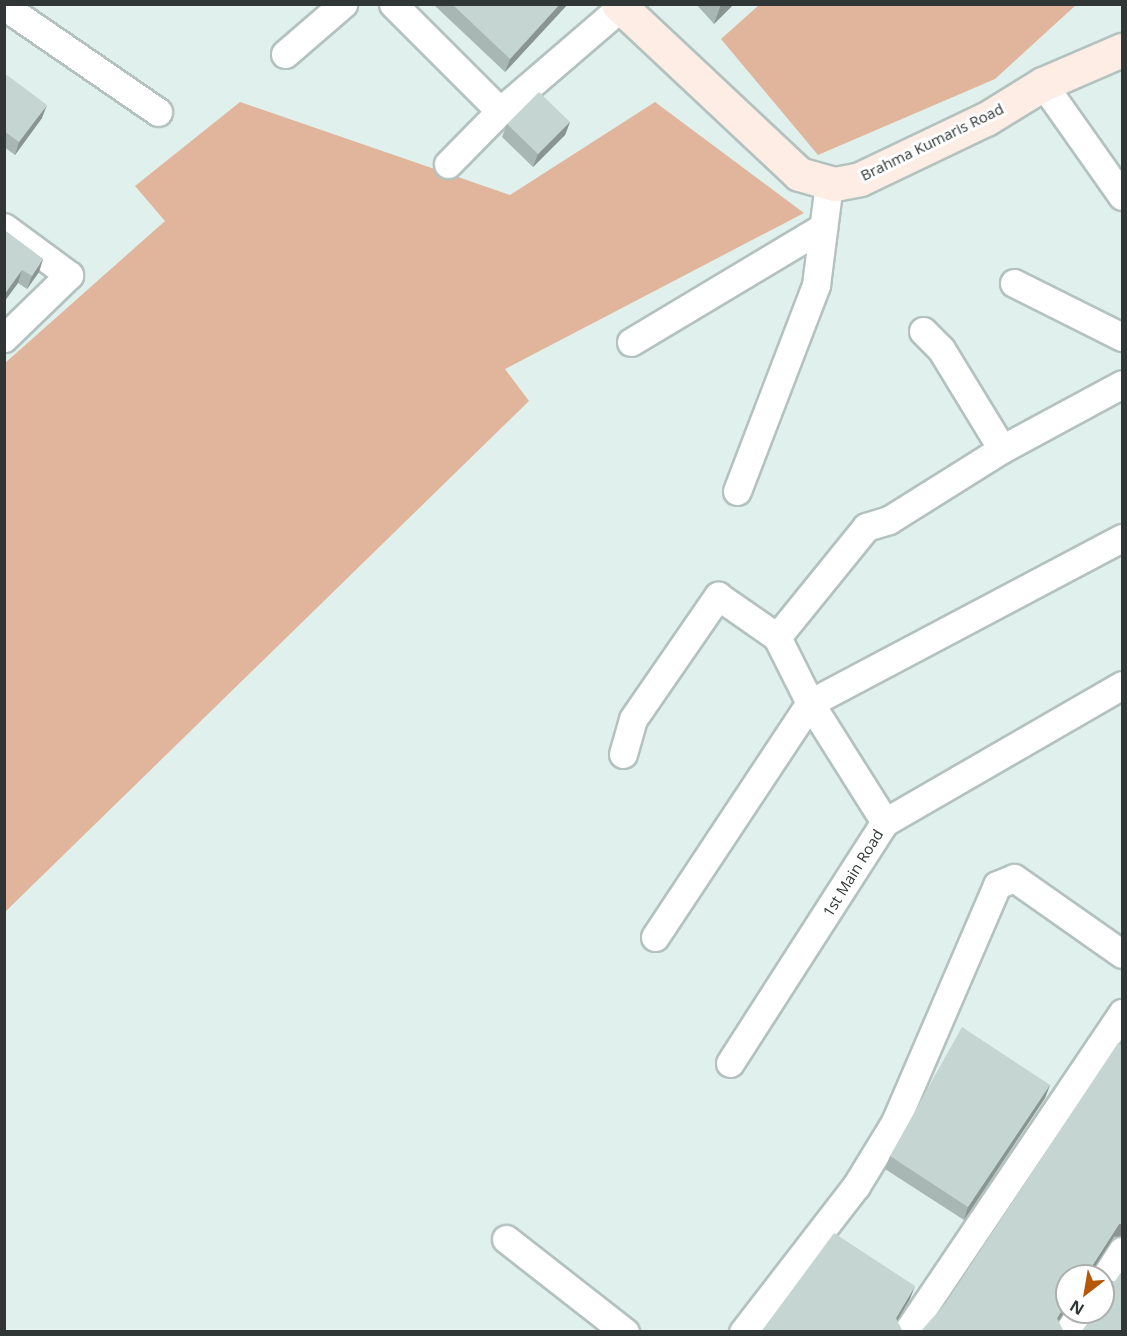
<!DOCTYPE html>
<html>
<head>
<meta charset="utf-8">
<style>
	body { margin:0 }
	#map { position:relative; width:1127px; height:1336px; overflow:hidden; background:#e0f0ed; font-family:"Open Sans",sans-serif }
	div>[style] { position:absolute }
	.green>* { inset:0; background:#e1b59c }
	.roads { filter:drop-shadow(2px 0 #b3c2bf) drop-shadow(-2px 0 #b3c2bf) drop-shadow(0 2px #b3c2bf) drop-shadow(0 -2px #b3c2bf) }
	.street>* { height:27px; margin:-13.5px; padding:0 13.5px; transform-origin:13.5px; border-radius:13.5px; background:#fff }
	.secondary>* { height:33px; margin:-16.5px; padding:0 16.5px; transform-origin:16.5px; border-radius:16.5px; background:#fdede4 }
	.wall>* { inset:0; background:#a9b7b4 }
	.shaded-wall>* { inset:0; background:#8a9592 }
	.building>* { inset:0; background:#c5d5d1 }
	span { translate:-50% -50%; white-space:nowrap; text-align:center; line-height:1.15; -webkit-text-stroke:6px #fff; paint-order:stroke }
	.street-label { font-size:15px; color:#303635 }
	.frame { position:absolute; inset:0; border:6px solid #303635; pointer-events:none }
	.north { position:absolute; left:1055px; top:1264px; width:60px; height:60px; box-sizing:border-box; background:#fff; border:2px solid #acafae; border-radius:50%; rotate:211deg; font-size:16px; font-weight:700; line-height:24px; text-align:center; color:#303635 }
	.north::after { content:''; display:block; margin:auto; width:21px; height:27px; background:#b55709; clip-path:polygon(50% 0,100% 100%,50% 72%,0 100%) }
</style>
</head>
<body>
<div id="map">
	<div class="green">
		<i style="clip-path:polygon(759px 5px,759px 4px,1076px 5px,995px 79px,818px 155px,721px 39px)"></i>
		<i style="clip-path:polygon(240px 102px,510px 195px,655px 102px,804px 213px,505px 369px,529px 401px,5px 912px,5px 363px,165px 221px,135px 186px)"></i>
	</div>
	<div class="roads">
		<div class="street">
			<i style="left:393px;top:4px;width:151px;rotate:45deg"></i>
			<i style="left:500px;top:111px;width:160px;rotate:-40.7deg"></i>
			<i style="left:4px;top:6px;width:187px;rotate:34.5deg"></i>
			<i style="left:285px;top:54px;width:77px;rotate:-40.8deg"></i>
			<i style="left:1043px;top:84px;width:137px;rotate:54.8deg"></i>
			<i style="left:448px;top:164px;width:74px;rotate:-45.5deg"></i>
			<i style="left:4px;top:227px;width:81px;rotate:36.4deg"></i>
			<i style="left:69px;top:275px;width:91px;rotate:135.9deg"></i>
			<i style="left:1014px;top:283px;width:121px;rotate:26.6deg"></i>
			<i style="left:923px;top:331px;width:25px;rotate:45deg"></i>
			<i style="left:941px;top:349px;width:117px;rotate:58.6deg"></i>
			<i style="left:1002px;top:449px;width:136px;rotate:-28.4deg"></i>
			<i style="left:631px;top:342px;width:224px;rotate:-30.9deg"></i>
			<i style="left:737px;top:491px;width:221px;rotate:-69deg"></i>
			<i style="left:816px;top:285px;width:103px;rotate:-82.7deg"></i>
			<i style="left:623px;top:754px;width:36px;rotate:-74deg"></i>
			<i style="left:633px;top:719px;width:150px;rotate:-55.4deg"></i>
			<i style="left:718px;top:596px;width:72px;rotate:34.8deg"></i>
			<i style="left:885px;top:822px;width:141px;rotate:-122.2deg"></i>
			<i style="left:810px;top:703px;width:74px;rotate:-116.6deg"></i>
			<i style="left:777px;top:637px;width:141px;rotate:-51deg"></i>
			<i style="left:866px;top:527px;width:24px;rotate:-17deg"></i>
			<i style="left:889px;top:520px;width:133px;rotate:-32.1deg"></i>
			<i style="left:655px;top:937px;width:281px;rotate:-56.5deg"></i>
			<i style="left:810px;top:703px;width:353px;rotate:-27.9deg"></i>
			<i style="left:730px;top:1063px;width:287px;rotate:-57.3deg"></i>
			<i style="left:885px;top:822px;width:274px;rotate:-30deg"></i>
			<i style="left:506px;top:1239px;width:151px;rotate:38deg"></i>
			<i style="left:1103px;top:1280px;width:35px;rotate:-57deg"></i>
			<i style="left:743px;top:1332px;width:185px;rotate:-52.3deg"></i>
			<i style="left:856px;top:1186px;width:75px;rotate:-58.6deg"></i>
			<i style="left:895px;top:1122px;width:258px;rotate:-66.7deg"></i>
			<i style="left:997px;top:885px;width:18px;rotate:-22deg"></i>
			<i style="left:1014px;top:878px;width:132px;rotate:35.1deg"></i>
			<i style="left:907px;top:1332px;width:385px;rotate:-56deg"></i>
			<i style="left:1068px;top:1332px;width:24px;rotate:-57deg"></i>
		</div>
		<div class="secondary">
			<i style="left:618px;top:4px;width:248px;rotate:43.2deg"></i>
			<i style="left:799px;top:174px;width:37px;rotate:16deg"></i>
			<i style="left:835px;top:184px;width:25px;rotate:-11deg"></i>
			<i style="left:860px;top:179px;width:140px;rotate:-25.5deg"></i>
			<i style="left:986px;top:119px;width:67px;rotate:-31.6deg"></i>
			<i style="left:1043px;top:84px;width:86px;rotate:-23.3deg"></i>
		</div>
	</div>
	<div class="wall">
		<i style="clip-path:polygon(433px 4px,568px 4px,505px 72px)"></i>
		<i style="clip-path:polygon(696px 4px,734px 4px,714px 24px)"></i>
		<i style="clip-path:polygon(4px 79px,42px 118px,15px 155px,4px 147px)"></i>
		<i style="clip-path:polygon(570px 122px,565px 135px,533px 167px,502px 137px,507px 124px)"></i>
		<i style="clip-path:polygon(4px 230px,43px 259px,39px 272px,27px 289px,18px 283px,4px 302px)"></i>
		<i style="clip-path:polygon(1050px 1085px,1045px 1098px,964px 1220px,885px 1169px,890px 1156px)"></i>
	</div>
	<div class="shaded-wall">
		<i style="clip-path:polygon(560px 4px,568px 4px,505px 72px,510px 59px)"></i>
		<i style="clip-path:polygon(721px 4px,734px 4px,714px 24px)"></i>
		<i style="clip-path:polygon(47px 105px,42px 118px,15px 155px,19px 142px)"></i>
		<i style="clip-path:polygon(570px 122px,565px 135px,533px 167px,538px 154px)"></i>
		<i style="clip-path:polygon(43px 259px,39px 272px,27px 289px,32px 276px)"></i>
		<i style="clip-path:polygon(22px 270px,18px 283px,4px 302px,4px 295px)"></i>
		<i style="clip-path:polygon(1050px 1085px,1045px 1098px,964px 1220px,968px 1207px)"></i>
		<i style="clip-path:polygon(1119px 1224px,1122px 1224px,1122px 1236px,1114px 1237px,1089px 1276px,1092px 1266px)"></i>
		<i style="clip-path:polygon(915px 1286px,910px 1299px,891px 1331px,896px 1318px)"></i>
		<i style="clip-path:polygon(1067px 1302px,1067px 1308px,1052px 1331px,1057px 1318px)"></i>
	</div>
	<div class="building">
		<i style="clip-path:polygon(452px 4px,560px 4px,510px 59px)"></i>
		<i style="clip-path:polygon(7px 75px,47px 105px,19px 142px,4px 131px,4px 79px)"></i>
		<i style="clip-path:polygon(539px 92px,570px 122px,538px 154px,507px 124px)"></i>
		<i style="clip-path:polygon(4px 230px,43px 259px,32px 276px,22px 270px,4px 295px)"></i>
		<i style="clip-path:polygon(962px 1027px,1050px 1085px,968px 1207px,890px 1156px)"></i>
		<i style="clip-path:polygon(1118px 1043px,1122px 1046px,1122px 1224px,1119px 1224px,1092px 1266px,1097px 1276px,1067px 1276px,1067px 1302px,1057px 1318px,1064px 1332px,920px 1332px,945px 1304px)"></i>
		<i style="clip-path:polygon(834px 1233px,915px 1286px,896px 1318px,903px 1332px,761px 1332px)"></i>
		<i style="clip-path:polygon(1122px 1271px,1122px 1332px,1081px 1332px,1096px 1312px,1103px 1312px,1103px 1280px,1115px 1281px)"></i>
	</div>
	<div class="street-label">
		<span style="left:932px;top:142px;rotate:-26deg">Brahma Kumaris Road</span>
		<span style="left:853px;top:873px;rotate:-58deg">1st Main Road</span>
	</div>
	<div class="frame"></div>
	<div class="north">N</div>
</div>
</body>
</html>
